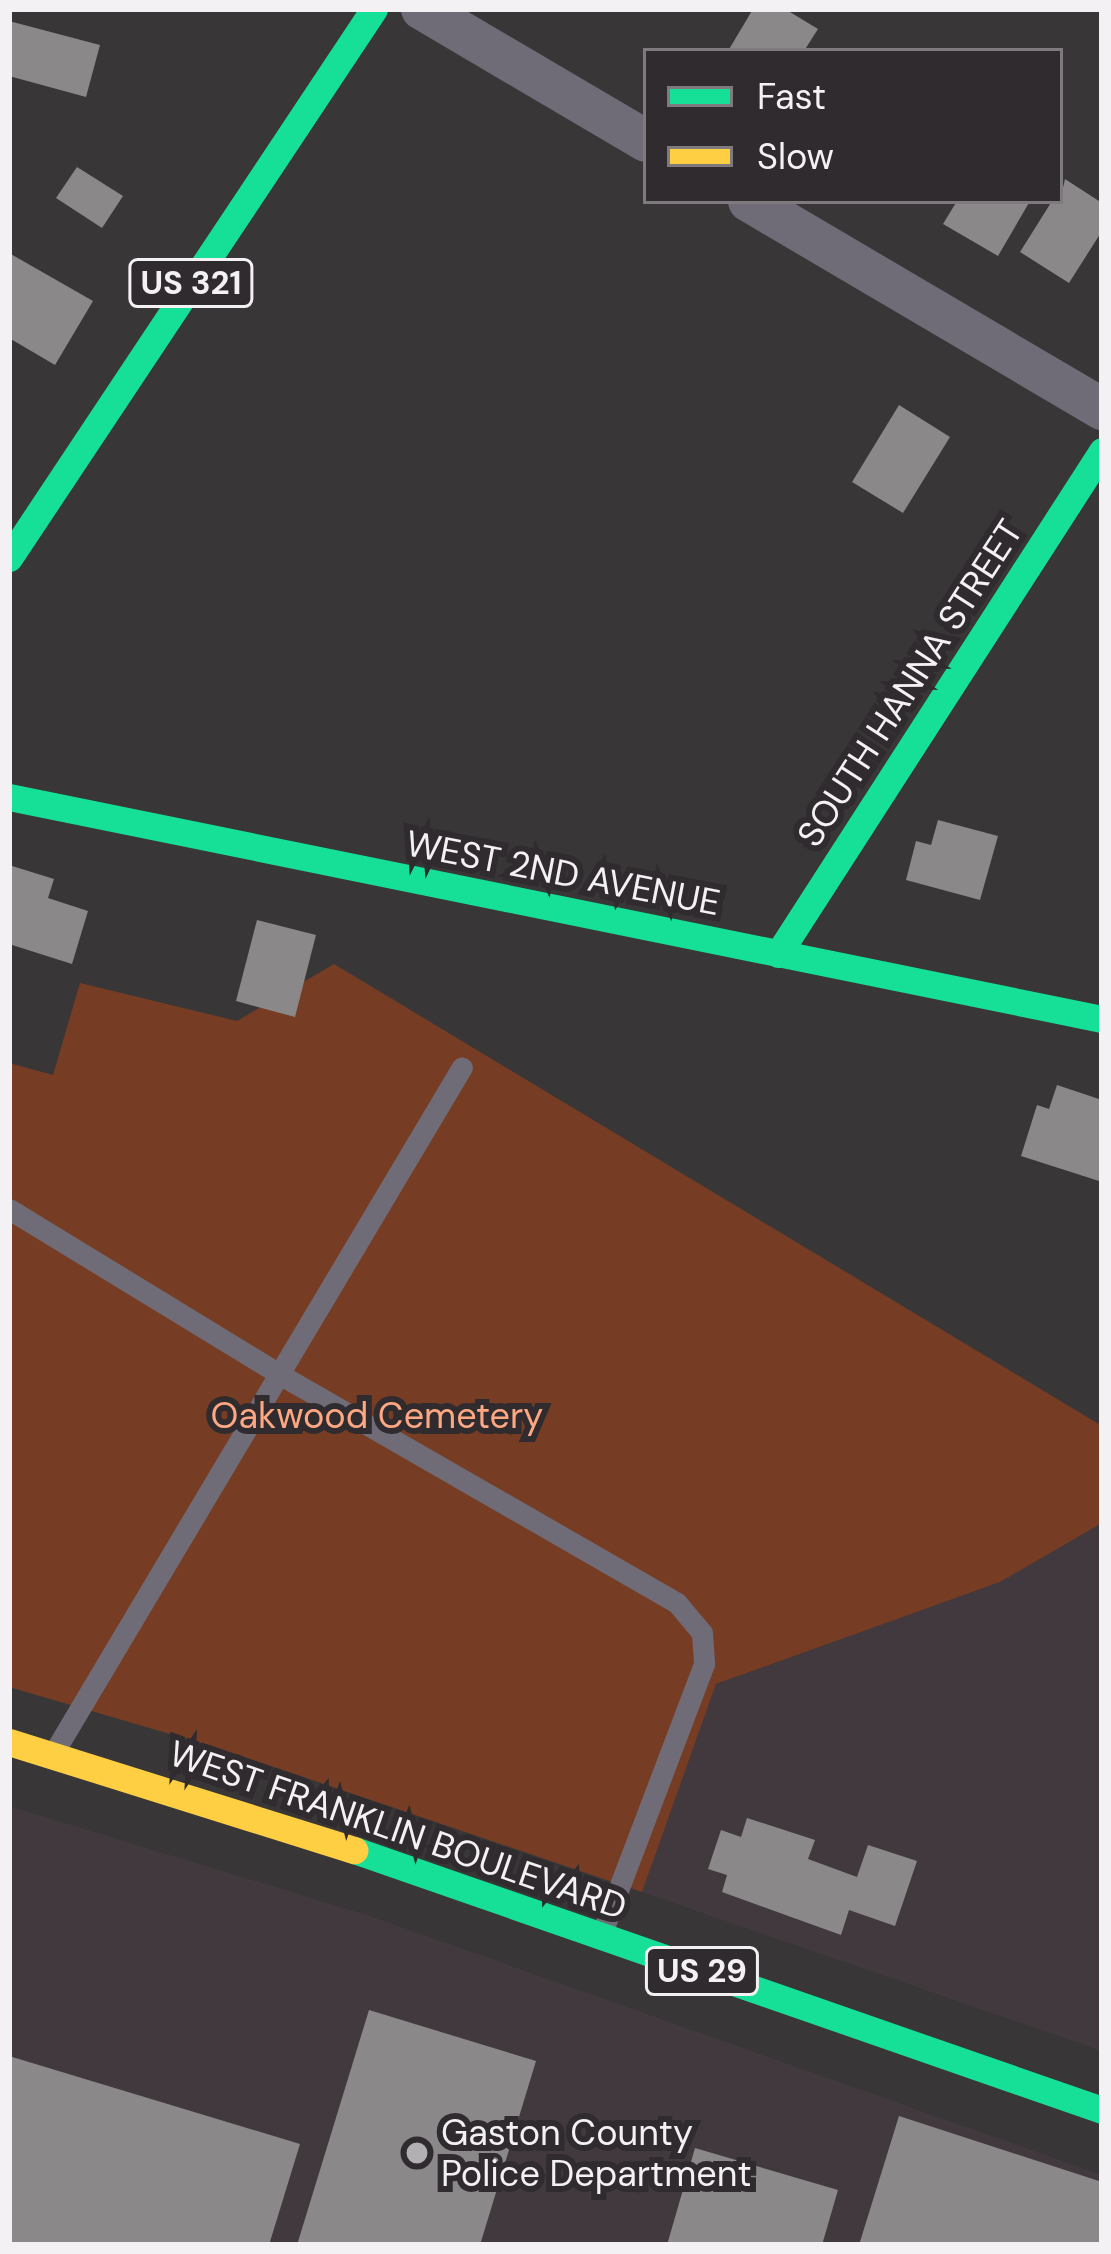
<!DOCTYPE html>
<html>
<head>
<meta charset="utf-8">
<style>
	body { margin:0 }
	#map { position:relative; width:1111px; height:2254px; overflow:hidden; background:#383637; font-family:"DM Sans",sans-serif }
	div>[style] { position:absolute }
	.built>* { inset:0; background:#42393f }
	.green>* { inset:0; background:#763d24 }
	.building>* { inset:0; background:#8a8889 }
	.lane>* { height:21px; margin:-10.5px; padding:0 10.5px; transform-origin:10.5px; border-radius:10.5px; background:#706c77 }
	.street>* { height:42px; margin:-21px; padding:0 21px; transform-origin:21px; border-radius:21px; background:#706c77 }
	.fast>* { height:27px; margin:-13.5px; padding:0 13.5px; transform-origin:13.5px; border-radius:13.5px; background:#16e098 }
	.slow>* { height:27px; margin:-13.5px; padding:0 13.5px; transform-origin:13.5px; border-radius:13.5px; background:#ffcf43 }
	.dots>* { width:33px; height:33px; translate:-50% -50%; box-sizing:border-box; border:6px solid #2f2b2e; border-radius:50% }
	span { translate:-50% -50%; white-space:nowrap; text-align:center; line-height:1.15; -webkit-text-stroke:12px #2f2b2e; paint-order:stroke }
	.shield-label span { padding:3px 9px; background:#2f2b2e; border:3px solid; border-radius:9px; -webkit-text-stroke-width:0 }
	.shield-label { font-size:33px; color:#f4f1f4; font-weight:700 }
	.street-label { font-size:36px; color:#f4f1f4 }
	.park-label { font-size:36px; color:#fea783 }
	.poi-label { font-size:36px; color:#f4f1f4 }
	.left { translate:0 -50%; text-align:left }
	.frame { position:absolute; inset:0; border:12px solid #f4f1f4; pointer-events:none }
	.legend { position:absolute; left:643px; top:48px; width:420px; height:156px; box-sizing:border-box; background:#2f2b2e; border:3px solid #7e7a7d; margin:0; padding:15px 21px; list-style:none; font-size:36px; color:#f4f1f4 }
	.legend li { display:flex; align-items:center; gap:24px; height:60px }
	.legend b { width:60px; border:3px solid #7e7a7d }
</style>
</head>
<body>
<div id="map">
	<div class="built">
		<i style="clip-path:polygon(1102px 1523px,1102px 2051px,642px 1892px,716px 1684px,1000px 1582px)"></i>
		<i style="clip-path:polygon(9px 1806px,367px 1915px,1102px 2175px,1102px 2245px,9px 2245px)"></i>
	</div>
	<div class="green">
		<i style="clip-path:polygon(334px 964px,1102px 1426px,1102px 1523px,1000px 1582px,716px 1684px,642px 1892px,218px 1748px,9px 1687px,9px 1063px,53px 1075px,80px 983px,237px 1021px)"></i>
	</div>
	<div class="building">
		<i style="clip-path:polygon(753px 9px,785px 9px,818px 29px,804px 51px,728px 51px)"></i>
		<i style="clip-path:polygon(9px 21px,100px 45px,86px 97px,9px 76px)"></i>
		<i style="clip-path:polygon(77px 167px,123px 196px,102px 228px,56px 198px)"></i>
		<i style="clip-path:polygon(1065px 179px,1102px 203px,1102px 231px,1069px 283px,1020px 252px,1052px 201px,1060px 201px)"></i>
		<i style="clip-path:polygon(957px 201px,1030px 201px,998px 256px,943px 224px)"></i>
		<i style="clip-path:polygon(9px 253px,93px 301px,55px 365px,9px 338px)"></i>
		<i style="clip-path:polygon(899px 405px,950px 437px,903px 513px,852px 482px)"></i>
		<i style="clip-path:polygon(938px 820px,998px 836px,980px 900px,906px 880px,916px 841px,931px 845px)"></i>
		<i style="clip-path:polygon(9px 865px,54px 879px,48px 898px,88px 911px,72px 964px,9px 944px)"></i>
		<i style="clip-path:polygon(257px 920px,316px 935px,295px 1017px,236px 1001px)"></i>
		<i style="clip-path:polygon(1057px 1085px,1102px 1100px,1099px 1181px,1021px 1156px,1037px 1105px,1049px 1109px)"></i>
		<i style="clip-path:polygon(747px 1818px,815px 1840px,808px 1859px,857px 1877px,868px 1845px,917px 1861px,895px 1926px,849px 1910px,841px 1935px,722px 1892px,727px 1875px,708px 1869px,721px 1830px,741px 1837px)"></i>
		<i style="clip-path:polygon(369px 2010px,536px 2061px,480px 2245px,297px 2245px)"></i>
		<i style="clip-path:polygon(9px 2056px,300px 2144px,269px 2245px,9px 2245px)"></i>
		<i style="clip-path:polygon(899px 2116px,1102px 2182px,1102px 2245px,859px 2245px)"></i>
		<i style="clip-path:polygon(695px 2148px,838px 2190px,822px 2245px,667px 2245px)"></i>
	</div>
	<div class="lane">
		<i style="left:9px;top:1209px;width:316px;rotate:31.4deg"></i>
		<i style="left:279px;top:1374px;width:459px;rotate:29.9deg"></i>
		<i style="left:677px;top:1603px;width:39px;rotate:50deg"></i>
		<i style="left:702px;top:1633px;width:31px;rotate:86deg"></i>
		<i style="left:704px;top:1664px;width:288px;rotate:110.8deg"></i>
		<i style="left:57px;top:1747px;width:791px;rotate:-59.22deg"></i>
	</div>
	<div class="street">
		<i style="left:422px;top:9px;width:260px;rotate:30.5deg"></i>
		<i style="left:749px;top:201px;width:410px;rotate:30.5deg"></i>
	</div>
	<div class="fast">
		<i style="left:9px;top:558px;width:659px;rotate:-56.38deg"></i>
		<i style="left:9px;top:797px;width:1115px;rotate:11.48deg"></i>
		<i style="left:778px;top:954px;width:598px;rotate:-57.21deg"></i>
		<i style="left:354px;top:1850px;width:792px;rotate:19.17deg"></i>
	</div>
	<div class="slow">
		<i style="left:9px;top:1742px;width:362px;rotate:17.4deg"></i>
	</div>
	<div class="dots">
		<i style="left:417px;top:2153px;background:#b2b0b2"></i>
	</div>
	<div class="shield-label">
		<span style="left:191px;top:283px">US 321</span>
		<span style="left:702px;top:1971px">US 29</span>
	</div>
	<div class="street-label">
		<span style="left:910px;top:683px;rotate:-57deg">SOUTH HANNA STREET</span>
		<span style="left:563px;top:873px;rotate:11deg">WEST 2ND AVENUE</span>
		<span style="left:398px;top:1830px;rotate:19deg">WEST FRANKLIN BOULEVARD</span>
	</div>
	<div class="park-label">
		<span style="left:377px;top:1416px">Oakwood Cemetery</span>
	</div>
	<div class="poi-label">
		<span class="left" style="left:441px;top:2153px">Gaston County<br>Police Department</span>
	</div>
	<div class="frame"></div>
	<ul class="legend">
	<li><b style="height:15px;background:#16e098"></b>Fast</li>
	<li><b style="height:15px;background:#ffcf43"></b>Slow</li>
	</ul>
</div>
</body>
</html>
